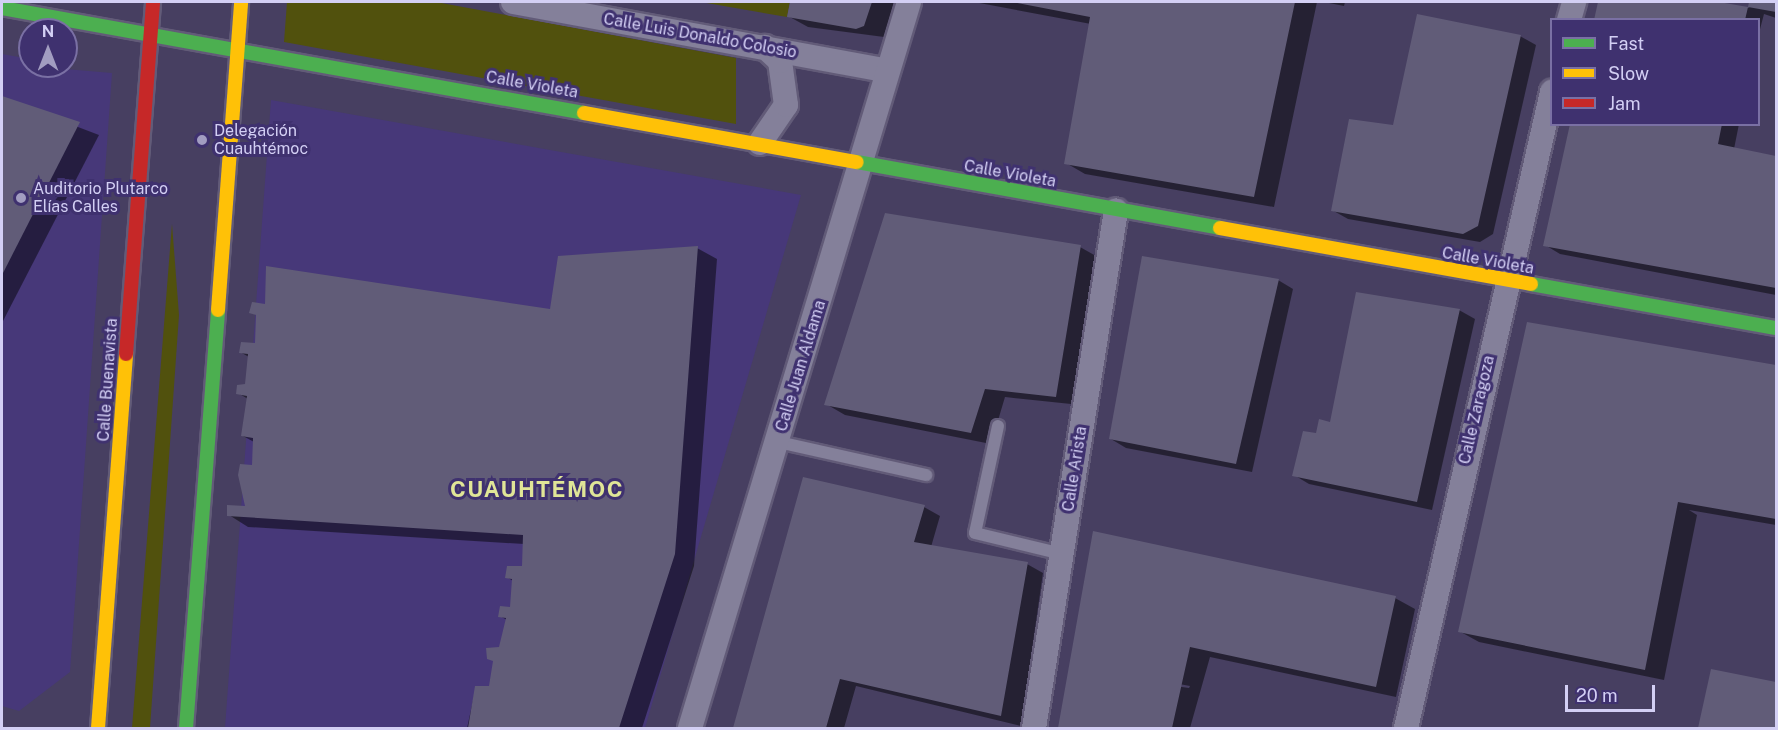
<!DOCTYPE html>
<html>
<head>
<meta charset="utf-8">
<style>
	body { margin:0 }
	#map { position:relative; width:1778px; height:730px; overflow:hidden; background:#473f61; font-family:"Public Sans",sans-serif }
	div>[style] { position:absolute }
	.built>* { inset:0; background:#473879 }
	.green>* { inset:0; background:#51510d }
	.shadow>* { inset:0; background:#0007 }
	.building>* { inset:0; background:#615c78 }
	.roads { filter:drop-shadow(2px 0 #625b78) drop-shadow(-2px 0 #625b78) drop-shadow(0 2px #625b78) drop-shadow(0 -2px #625b78) }
	.lane>* { height:12px; margin:-6px; padding:0 6px; transform-origin:6px; border-radius:6px; background:#84809a }
	.street>* { height:24px; margin:-12px; padding:0 12px; transform-origin:12px; border-radius:12px; background:#84809a }
	.fast>* { height:14px; margin:-7px; padding:0 7px; transform-origin:7px; border-radius:7px; background:#4caf50 }
	.slow>* { height:14px; margin:-7px; padding:0 7px; transform-origin:7px; border-radius:7px; background:#ffc107 }
	.jam>* { height:14px; margin:-7px; padding:0 7px; transform-origin:7px; border-radius:7px; background:#c62828 }
	.dots>* { width:16px; height:16px; translate:-50% -50%; box-sizing:border-box; border:3px solid #3f316f; border-radius:50% }
	span { translate:-50% -50%; white-space:nowrap; text-align:center; line-height:1.15; -webkit-text-stroke:6px #3f316f; paint-order:stroke }
	.street-label { font-size:16px; color:#d3cff4 }
	.poi-label { font-size:16px; color:#d3cff4 }
	.left { translate:0 -50%; text-align:left }
	.district-label { font-size:22px; color:#e0e597; font-weight:700; letter-spacing:1.5px }
	.frame { position:absolute; inset:0; border:3px solid #d3cff4; pointer-events:none }
	.legend { position:absolute; left:1550px; top:18px; width:210px; height:108px; box-sizing:border-box; background:#3f316f; border:2px solid #7a70a4; margin:0; padding:8px 10px; list-style:none; font-size:18px; color:#d3cff4 }
	.legend li { display:flex; align-items:center; gap:12px; height:30px }
	.legend b { width:30px; border:2px solid #7a70a4 }
	.north { position:absolute; left:18px; top:18px; width:60px; height:60px; box-sizing:border-box; background:#3f316f; border:2px solid #7a70a4; border-radius:50%; rotate:0deg; font-size:16px; font-weight:700; line-height:24px; text-align:center; color:#d3cff4 }
	.north::after { content:''; display:block; margin:auto; width:21px; height:27px; background:#a29dc1; clip-path:polygon(50% 0,100% 100%,50% 72%,0 100%) }
	.scale { position:absolute; left:1565px; top:685px; width:90px; height:27px; box-sizing:border-box; border:3px solid #d3cff4; border-top:0; padding-left:8px; font-size:18px; line-height:21px; white-space:nowrap; color:#d3cff4; -webkit-text-stroke:4px #3f316f; paint-order:stroke }
</style>
</head>
<body>
<div id="map">
	<div class="built">
		<i style="clip-path:polygon(2px 54px,30px 59px,30px 66px,112px 73px,70px 672px,19px 711px,2px 706px)"></i>
		<i style="clip-path:polygon(271px 100px,801px 195px,645px 728px,225px 728px)"></i>
	</div>
	<div class="green">
		<i style="clip-path:polygon(287px 2px,436px 2px,736px 58px,736px 124px,284px 42px)"></i>
		<i style="clip-path:polygon(701px 2px,790px 2px,787px 17px)"></i>
		<i style="clip-path:polygon(172px 224px,179px 315px,150px 728px,132px 728px)"></i>
	</div>
	<div class="shadow">
		<i style="clip-path:polygon(791px 2px,894px 2px,884px 37px,808px 27px,788px 16px)"></i>
		<i style="clip-path:polygon(974px 2px,1317px 2px,1274px 207px,1085px 174px,1066px 163px,1091px 24px)"></i>
		<i style="clip-path:polygon(1324px 2px,1345px 2px,1344px 6px)"></i>
		<i style="clip-path:polygon(1599px 2px,1711px 2px,1749px 8px,1751px 2px,1776px 2px,1776px 18px,1764px 14px,1758px 37px,1758px 20px,1595px 20px)"></i>
		<i style="clip-path:polygon(1520px 36px,1536px 45px,1493px 234px,1480px 242px,1348px 219px,1332px 210px,1394px 127px)"></i>
		<i style="clip-path:polygon(2px 98px,99px 135px,2px 323px)"></i>
		<i style="clip-path:polygon(1572px 124px,1739px 124px,1734px 149px,1776px 158px,1776px 295px,1560px 254px,1545px 245px)"></i>
		<i style="clip-path:polygon(1080px 247px,1096px 256px,1071px 404px,1005px 397px,991px 444px,845px 415px,826px 404px)"></i>
		<i style="clip-path:polygon(697px 248px,717px 259px,694px 566px,642px 728px,467px 728px,476px 687px,491px 688px,507px 620px,500px 616px,511px 608px,513px 581px,507px 577px,523px 568px,524px 544px,248px 527px,229px 515px,247px 507px,253px 467px,254px 442px,243px 436px,248px 399px,238px 393px,246px 385px,249px 357px,240px 352px,257px 344px,258px 316px,251px 312px,266px 305px,552px 311px)"></i>
		<i style="clip-path:polygon(1278px 280px,1293px 289px,1252px 472px,1126px 448px,1111px 439px)"></i>
		<i style="clip-path:polygon(1459px 310px,1475px 319px,1432px 510px,1309px 484px,1294px 475px,1318px 435px)"></i>
		<i style="clip-path:polygon(1528px 323px,1776px 366px,1776px 525px,1689px 510px,1697px 515px,1664px 680px,1479px 642px,1459px 631px)"></i>
		<i style="clip-path:polygon(804px 479px,924px 507px,940px 516px,931px 547px,1027px 564px,1043px 573px,1021px 726px,856px 686px,844px 728px,735px 728px)"></i>
		<i style="clip-path:polygon(evenodd,1094px 533px,1395px 598px,1415px 609px,1396px 697px,1210px 657px,1190px 728px,1059px 728px,1094px 533px,1168px 682px,1190px 686px,1189px 688px,1168px 685px,1168px 682px)"></i>
		<i style="clip-path:polygon(1712px 670px,1776px 684px,1776px 728px,1700px 728px)"></i>
	</div>
	<div class="building">
		<i style="clip-path:polygon(790px 2px,872px 2px,864px 26px,856px 29px,787px 17px)"></i>
		<i style="clip-path:polygon(1012px 2px,1295px 2px,1254px 197px,1064px 164px,1090px 17px)"></i>
		<i style="clip-path:polygon(1598px 2px,1719px 2px,1748px 7px,1745px 20px,1594px 20px)"></i>
		<i style="clip-path:polygon(1749px 2px,1776px 2px,1776px 12px,1748px 7px)"></i>
		<i style="clip-path:polygon(1417px 14px,1521px 35px,1478px 226px,1463px 234px,1331px 211px,1349px 119px,1393px 125px)"></i>
		<i style="clip-path:polygon(2px 96px,80px 122px,2px 275px)"></i>
		<i style="clip-path:polygon(1570px 124px,1722px 124px,1718px 144px,1776px 156px,1776px 288px,1543px 246px)"></i>
		<i style="clip-path:polygon(885px 213px,1081px 245px,1056px 397px,985px 389px,971px 433px,824px 405px)"></i>
		<i style="clip-path:polygon(698px 246px,675px 554px,619px 728px,468px 728px,475px 686px,489px 686px,493px 661px,487px 659px,486px 648px,499px 647px,506px 618px,498px 617px,500px 606px,510px 607px,512px 579px,505px 578px,507px 566px,522px 566px,523px 535px,227px 516px,227px 505px,245px 506px,238px 475px,240px 464px,252px 465px,253px 438px,241px 436px,247px 396px,236px 394px,237px 385px,245px 384px,248px 354px,239px 353px,241px 342px,255px 343px,256px 315px,249px 313px,252px 302px,265px 304px,266px 266px,550px 309px,558px 256px)"></i>
		<i style="clip-path:polygon(1142px 256px,1279px 279px,1236px 464px,1109px 439px)"></i>
		<i style="clip-path:polygon(1356px 292px,1460px 309px,1417px 502px,1292px 476px,1303px 431px,1316px 433px,1319px 419px,1330px 422px)"></i>
		<i style="clip-path:polygon(1527px 322px,1776px 365px,1776px 519px,1678px 502px,1645px 670px,1458px 632px)"></i>
		<i style="clip-path:polygon(803px 477px,925px 505px,914px 542px,1028px 562px,1001px 716px,840px 679px,826px 728px,733px 728px)"></i>
		<i style="clip-path:polygon(1093px 531px,1396px 596px,1376px 687px,1190px 647px,1172px 728px,1058px 728px)"></i>
		<i style="clip-path:polygon(1711px 669px,1776px 682px,1776px 728px,1698px 728px)"></i>
	</div>
	<div class="roads">
		<div class="lane">
			<i style="left:998px;top:426px;width:109px;rotate:102.1deg"></i>
			<i style="left:975px;top:533px;width:89px;rotate:13.6deg"></i>
			<i style="left:778px;top:442px;width:152px;rotate:12.6deg"></i>
		</div>
		<div class="street">
			<i style="left:513px;top:2px;width:381px;rotate:10.4deg"></i>
			<i style="left:1569px;top:20px;width:19px;rotate:-74deg"></i>
			<i style="left:760px;top:143px;width:46px;rotate:-55.6deg"></i>
			<i style="left:786px;top:105px;width:44px;rotate:-97.8deg"></i>
			<i style="left:780px;top:61px;width:21px;rotate:-137deg"></i>
			<i style="left:690px;top:728px;width:758px;rotate:-73.21deg"></i>
			<i style="left:1034px;top:728px;width:524px;rotate:-81deg"></i>
			<i style="left:1406px;top:728px;width:653px;rotate:-77.07deg"></i>
		</div>
		<div class="fast">
			<i style="left:2px;top:8px;width:591px;rotate:10.23deg"></i>
			<i style="left:857px;top:162px;width:369px;rotate:10.3deg"></i>
			<i style="left:1531px;top:284px;width:249px;rotate:10.2deg"></i>
			<i style="left:186px;top:728px;width:419px;rotate:-85.6deg"></i>
		</div>
		<div class="slow">
			<i style="left:584px;top:113px;width:277px;rotate:10.2deg"></i>
			<i style="left:1220px;top:228px;width:316px;rotate:10.2deg"></i>
			<i style="left:218px;top:310px;width:309px;rotate:-85.7deg"></i>
			<i style="left:98px;top:728px;width:375px;rotate:-85.7deg"></i>
		</div>
		<div class="jam">
			<i style="left:126px;top:354px;width:353px;rotate:-85.6deg"></i>
		</div>
	</div>
	<div class="dots">
		<i style="left:202px;top:140px;background:#a29dc1"></i>
		<i style="left:21px;top:198px;background:#a29dc1"></i>
	</div>
	<div class="street-label">
		<span style="left:700px;top:36px;rotate:10deg">Calle Luis Donaldo Colosio</span>
		<span style="left:532px;top:85px;rotate:10deg">Calle Violeta</span>
		<span style="left:1010px;top:174px;rotate:10deg">Calle Violeta</span>
		<span style="left:1488px;top:261px;rotate:10deg">Calle Violeta</span>
		<span style="left:801px;top:366px;rotate:-73deg">Calle Juan Aldama</span>
		<span style="left:108px;top:380px;rotate:-86deg">Calle Buenavista</span>
		<span style="left:1477px;top:410px;rotate:-77deg">Calle Zaragoza</span>
		<span style="left:1075px;top:469px;rotate:-81deg">Calle Arista</span>
	</div>
	<div class="poi-label">
		<span class="left" style="left:214px;top:140px">Delegación<br>Cuauhtémoc</span>
		<span class="left" style="left:33px;top:198px">Auditorio Plutarco<br>Elías Calles</span>
	</div>
	<div class="district-label">
		<span style="left:537px;top:490px">CUAUHTÉMOC</span>
	</div>
	<div class="frame"></div>
	<ul class="legend">
	<li><b style="height:8px;background:#4caf50"></b>Fast</li>
	<li><b style="height:8px;background:#ffc107"></b>Slow</li>
	<li><b style="height:8px;background:#c62828"></b>Jam</li>
	</ul>
	<div class="north">N</div>
	<div class="scale">20 m</div>
</div>
</body>
</html>
